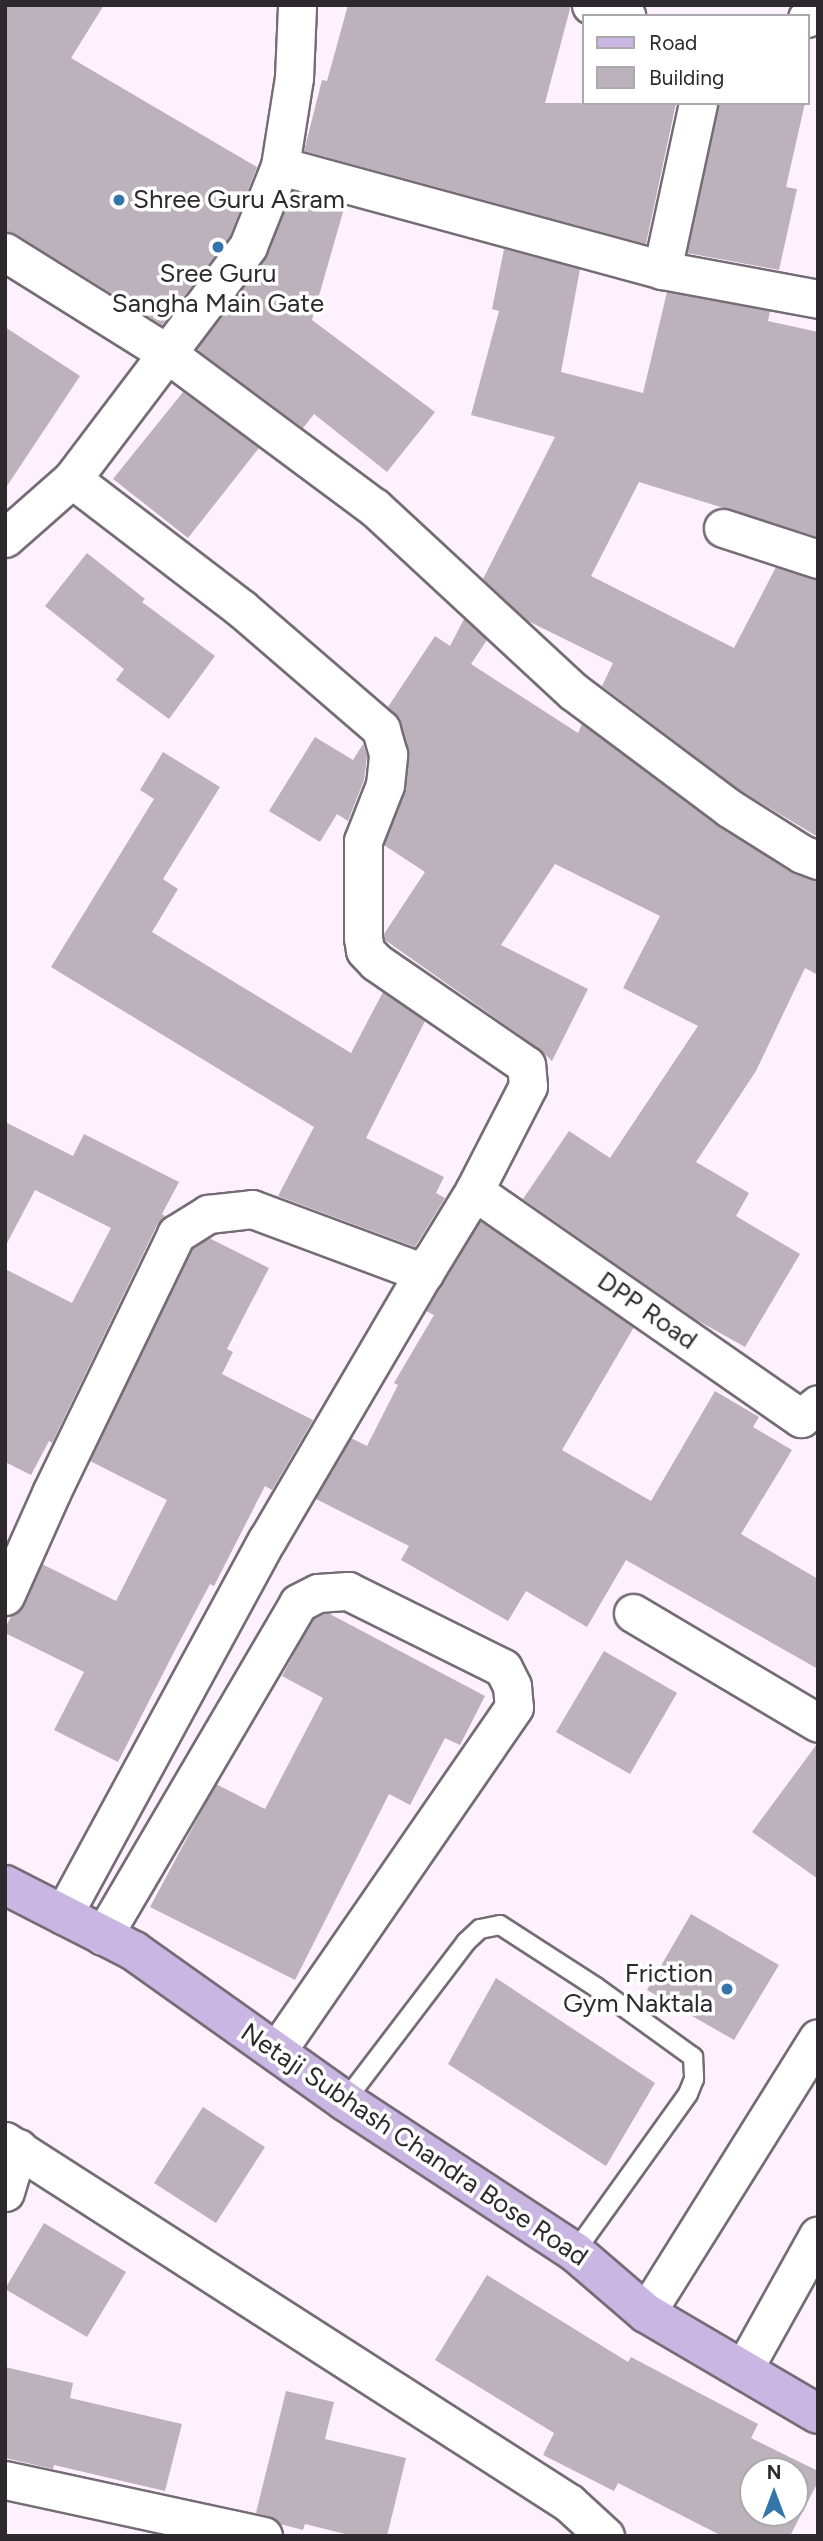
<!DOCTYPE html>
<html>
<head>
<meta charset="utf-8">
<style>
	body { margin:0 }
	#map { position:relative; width:823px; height:2541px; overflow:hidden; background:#fcf1fc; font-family:Figtree,sans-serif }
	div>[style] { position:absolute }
	.building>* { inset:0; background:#bcb2bc }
	.roads { filter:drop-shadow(2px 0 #756c75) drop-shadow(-2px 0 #756c75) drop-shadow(0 2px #756c75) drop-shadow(0 -2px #756c75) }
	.service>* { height:18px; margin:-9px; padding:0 9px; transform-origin:9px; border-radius:9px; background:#fff }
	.minor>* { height:37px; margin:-18.5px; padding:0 18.5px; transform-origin:18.5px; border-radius:18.5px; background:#fff }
	.primary>* { height:38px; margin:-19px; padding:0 19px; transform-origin:19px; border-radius:19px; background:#cab6e2 }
	.dots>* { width:19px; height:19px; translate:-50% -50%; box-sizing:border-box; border:4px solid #fff; border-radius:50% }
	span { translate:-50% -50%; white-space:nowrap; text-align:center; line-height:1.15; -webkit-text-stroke:7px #fff; paint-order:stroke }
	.poi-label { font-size:26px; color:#2d292d }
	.left { translate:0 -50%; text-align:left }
	.right { translate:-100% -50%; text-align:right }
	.street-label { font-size:26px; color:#2d292d }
	.frame { position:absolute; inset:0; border:7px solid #2d292d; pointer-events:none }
	.legend { position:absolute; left:582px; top:14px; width:228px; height:91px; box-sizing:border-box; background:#fff; border:2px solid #aba9ab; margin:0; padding:9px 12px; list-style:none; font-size:21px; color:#2d292d }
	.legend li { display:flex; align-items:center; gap:14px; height:35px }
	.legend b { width:35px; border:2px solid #aba9ab }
	.north { position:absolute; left:739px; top:2457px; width:70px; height:70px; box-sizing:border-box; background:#fff; border:2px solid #aba9ab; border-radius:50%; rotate:0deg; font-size:19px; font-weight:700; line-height:28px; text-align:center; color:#2d292d }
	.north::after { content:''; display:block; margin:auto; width:24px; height:32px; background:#3374aa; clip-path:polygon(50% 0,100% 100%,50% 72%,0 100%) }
</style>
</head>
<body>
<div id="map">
	<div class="building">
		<i style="clip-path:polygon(5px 5px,104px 5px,71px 58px,257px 167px,230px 236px,162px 325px,16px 234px,5px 231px)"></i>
		<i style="clip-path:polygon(348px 5px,571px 5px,545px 103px,676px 103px,646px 244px,304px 151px,322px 80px,327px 81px)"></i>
		<i style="clip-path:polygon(718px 103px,805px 103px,786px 187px,797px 189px,779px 270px,687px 253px)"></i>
		<i style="clip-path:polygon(293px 191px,345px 205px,312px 320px,435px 412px,387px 472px,314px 414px,303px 428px,199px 351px,198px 347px,265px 258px)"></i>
		<i style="clip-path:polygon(504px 249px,580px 269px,561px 372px,643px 393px,667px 292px,770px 311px,768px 321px,818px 332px,818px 537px,639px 482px,591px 576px,734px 648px,776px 567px,818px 579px,818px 837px,741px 791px,602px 686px,613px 663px,528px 621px,483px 579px,555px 437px,471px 415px,499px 311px,492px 309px)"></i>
		<i style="clip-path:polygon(5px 327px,80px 376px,5px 489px)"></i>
		<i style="clip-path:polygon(183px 392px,259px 448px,188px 538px,113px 479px)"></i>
		<i style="clip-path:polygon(87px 553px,145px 599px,142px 602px,215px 656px,169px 719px,116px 680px,124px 669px,45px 606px)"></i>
		<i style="clip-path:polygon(464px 619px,487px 640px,471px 664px,578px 733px,582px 724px,718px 826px,791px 872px,818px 880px,818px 975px,805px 968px,756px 1071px,696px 1162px,749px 1193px,736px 1216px,800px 1254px,745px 1347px,695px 1319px,523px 1199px,569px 1131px,610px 1158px,698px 1026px,623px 988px,660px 916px,555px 864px,501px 945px,588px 989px,552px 1061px,538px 1048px,385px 940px,384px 934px,425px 872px,384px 845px,405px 792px,409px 756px,401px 723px,388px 707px,435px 636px,450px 646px)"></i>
		<i style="clip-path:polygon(315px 737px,353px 760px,363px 744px,367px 756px,364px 780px,348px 821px,337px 814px,320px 842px,269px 811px)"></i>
		<i style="clip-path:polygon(163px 752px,220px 787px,163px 879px,178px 889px,152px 932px,351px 1053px,383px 992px,425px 1021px,366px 1138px,444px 1177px,436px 1193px,445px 1198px,415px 1247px,278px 1196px,314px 1127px,51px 967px,154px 799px,140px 790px)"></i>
		<i style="clip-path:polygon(5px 1122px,73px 1156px,84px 1134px,179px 1182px,162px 1214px,165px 1216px,157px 1225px,52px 1443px,49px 1441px,31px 1475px,5px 1462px,5px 1269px,72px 1303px,111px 1228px,35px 1190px,5px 1247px)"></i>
		<i style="clip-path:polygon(480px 1221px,634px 1327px,562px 1450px,651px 1501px,715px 1391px,759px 1417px,753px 1427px,792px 1450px,741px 1534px,818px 1579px,818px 1669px,626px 1560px,587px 1627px,526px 1591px,508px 1621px,401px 1560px,409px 1546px,316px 1499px,351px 1438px,367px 1446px,398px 1385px,394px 1383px,434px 1315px,426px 1311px)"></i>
		<i style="clip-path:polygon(209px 1238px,269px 1268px,227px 1349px,233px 1352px,222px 1374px,313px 1420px,272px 1490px,265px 1486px,214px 1586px,210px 1584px,173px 1654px,118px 1762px,54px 1730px,84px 1672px,5px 1633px,5px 1628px,12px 1615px,24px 1605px,42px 1564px,116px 1601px,167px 1500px,90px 1461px,192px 1249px)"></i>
		<i style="clip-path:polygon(328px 1613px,485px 1696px,460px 1745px,445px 1738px,410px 1805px,389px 1794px,295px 1980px,150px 1907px,216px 1784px,265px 1809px,323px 1698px,282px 1676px,313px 1619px)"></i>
		<i style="clip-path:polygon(604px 1651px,677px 1693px,630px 1774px,556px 1732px)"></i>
		<i style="clip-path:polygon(817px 1744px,818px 1744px,818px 1879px,752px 1832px)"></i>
		<i style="clip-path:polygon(691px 1914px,779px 1965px,734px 2040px,647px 1990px)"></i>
		<i style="clip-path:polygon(496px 1978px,655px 2083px,606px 2166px,448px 2064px)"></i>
		<i style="clip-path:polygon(203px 2107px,265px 2147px,216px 2223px,154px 2183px)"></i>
		<i style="clip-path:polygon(44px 2223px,126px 2272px,87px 2337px,5px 2289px)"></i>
		<i style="clip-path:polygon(evenodd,487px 2275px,628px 2362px,631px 2357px,758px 2424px,751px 2438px,818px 2471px,818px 2482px,790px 2536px,722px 2536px,618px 2483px,614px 2491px,543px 2455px,554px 2433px,435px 2360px,487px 2275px,753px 2471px,795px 2471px,795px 2513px,753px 2513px,753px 2471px)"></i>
		<i style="clip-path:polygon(5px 2367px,73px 2383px,70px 2398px,182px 2424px,165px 2491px,54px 2465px,53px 2469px,5px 2458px)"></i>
		<i style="clip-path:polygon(286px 2391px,334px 2402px,325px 2439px,406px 2458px,387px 2536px,353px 2536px,305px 2524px,303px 2530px,280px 2524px,268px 2516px,256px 2513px)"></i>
	</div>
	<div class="roads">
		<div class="service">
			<i style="left:345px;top:2101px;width:200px;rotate:-52.7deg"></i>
			<i style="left:466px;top:1942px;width:19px;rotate:-43deg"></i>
			<i style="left:480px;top:1929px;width:20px;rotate:-11deg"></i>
			<i style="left:500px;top:1925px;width:114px;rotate:32.9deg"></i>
			<i style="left:596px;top:1987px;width:120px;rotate:35.8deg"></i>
			<i style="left:693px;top:2057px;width:22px;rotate:87deg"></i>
			<i style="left:694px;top:2079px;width:16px;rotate:112deg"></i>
			<i style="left:688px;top:2094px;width:194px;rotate:125.6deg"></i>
		</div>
		<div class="minor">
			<i style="left:591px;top:5px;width:37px;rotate:17deg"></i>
			<i style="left:807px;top:18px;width:16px;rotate:-47deg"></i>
			<i style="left:280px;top:166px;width:396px;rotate:15.2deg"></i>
			<i style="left:662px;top:270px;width:159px;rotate:10.5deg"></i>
			<i style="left:5px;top:252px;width:189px;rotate:32deg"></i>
			<i style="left:165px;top:352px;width:260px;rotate:36.6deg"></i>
			<i style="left:374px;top:507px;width:272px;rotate:42.8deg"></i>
			<i style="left:574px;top:692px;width:194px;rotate:36.8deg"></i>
			<i style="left:729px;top:808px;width:86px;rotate:32.2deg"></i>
			<i style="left:802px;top:854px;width:17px;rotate:21deg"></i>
			<i style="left:662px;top:270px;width:171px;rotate:-77.8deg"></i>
			<i style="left:723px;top:528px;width:100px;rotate:18.1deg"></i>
			<i style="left:5px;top:538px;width:89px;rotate:-41.4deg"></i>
			<i style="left:72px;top:479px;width:292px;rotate:-52.9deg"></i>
			<i style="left:248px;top:246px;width:86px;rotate:-68.2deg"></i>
			<i style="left:280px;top:166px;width:89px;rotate:-81deg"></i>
			<i style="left:294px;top:78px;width:73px;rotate:-87.6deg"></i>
			<i style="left:474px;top:1191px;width:398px;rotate:34.8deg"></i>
			<i style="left:801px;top:1418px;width:22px;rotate:-39deg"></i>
			<i style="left:5px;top:1596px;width:113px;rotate:-65.9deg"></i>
			<i style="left:51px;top:1493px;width:288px;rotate:-64.2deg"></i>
			<i style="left:176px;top:1234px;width:38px;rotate:-32deg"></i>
			<i style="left:208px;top:1214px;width:44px;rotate:-6.5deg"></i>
			<i style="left:252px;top:1209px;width:184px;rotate:20.4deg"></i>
			<i style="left:424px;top:1273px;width:96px;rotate:-58.6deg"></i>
			<i style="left:474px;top:1191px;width:118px;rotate:-62.8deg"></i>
			<i style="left:528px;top:1086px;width:21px;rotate:-95deg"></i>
			<i style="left:526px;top:1065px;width:182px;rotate:-145.5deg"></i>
			<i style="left:376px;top:962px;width:16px;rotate:-133deg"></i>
			<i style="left:365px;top:950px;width:12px;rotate:-99deg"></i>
			<i style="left:363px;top:938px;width:97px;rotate:-90deg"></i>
			<i style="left:363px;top:841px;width:60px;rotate:-68.6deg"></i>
			<i style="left:385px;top:785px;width:31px;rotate:-84deg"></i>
			<i style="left:388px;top:754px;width:26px;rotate:-106deg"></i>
			<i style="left:381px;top:729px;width:184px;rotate:-139.2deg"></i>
			<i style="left:242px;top:609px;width:214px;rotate:-142.6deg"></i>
			<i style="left:633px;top:1613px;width:215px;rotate:30.7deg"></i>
			<i style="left:63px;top:1915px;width:427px;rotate:-61.5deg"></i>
			<i style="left:267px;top:1540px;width:324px;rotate:-59.6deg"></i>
			<i style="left:103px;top:1936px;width:386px;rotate:-59.6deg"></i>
			<i style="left:298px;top:1603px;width:22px;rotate:-27deg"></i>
			<i style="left:318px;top:1593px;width:30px;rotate:-4deg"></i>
			<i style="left:348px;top:1591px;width:173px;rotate:26.4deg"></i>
			<i style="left:503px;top:1668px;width:20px;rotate:63deg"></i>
			<i style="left:512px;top:1686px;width:21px;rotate:85deg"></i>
			<i style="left:514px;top:1707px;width:419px;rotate:124.6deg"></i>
			<i style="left:5px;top:2141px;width:670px;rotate:32.69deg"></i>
			<i style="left:569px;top:2503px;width:49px;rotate:42.5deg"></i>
			<i style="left:5px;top:2192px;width:46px;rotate:-73.5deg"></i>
			<i style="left:646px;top:2313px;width:324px;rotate:-58deg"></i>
			<i style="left:743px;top:2370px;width:154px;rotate:-60.9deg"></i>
			<i style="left:5px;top:2480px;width:264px;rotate:12.2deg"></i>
		</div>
		<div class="primary">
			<i style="left:5px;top:1885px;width:145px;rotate:27.1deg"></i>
			<i style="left:134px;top:1951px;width:259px;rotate:35.4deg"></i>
			<i style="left:345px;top:2101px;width:275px;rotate:33.3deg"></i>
			<i style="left:575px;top:2252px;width:94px;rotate:40.7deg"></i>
			<i style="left:646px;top:2313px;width:199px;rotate:30.4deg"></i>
		</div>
	</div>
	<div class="dots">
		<i style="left:119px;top:200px;background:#3374aa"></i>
		<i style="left:218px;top:247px;background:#3374aa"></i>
		<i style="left:727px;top:1989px;background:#3374aa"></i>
	</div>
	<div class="poi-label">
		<span class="left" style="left:133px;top:200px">Shree Guru Asram</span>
		<span style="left:218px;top:289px">Sree Guru<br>Sangha Main Gate</span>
		<span class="right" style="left:713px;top:1989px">Friction<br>Gym Naktala</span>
	</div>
	<div class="street-label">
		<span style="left:647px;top:1311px;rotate:35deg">DPP Road</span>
		<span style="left:414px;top:2145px;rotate:34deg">Netaji Subhash Chandra Bose Road</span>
	</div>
	<div class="frame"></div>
	<ul class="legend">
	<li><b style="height:9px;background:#cab6e2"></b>Road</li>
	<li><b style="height:19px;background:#bcb2bc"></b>Building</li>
	</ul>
	<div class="north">N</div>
</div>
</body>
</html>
